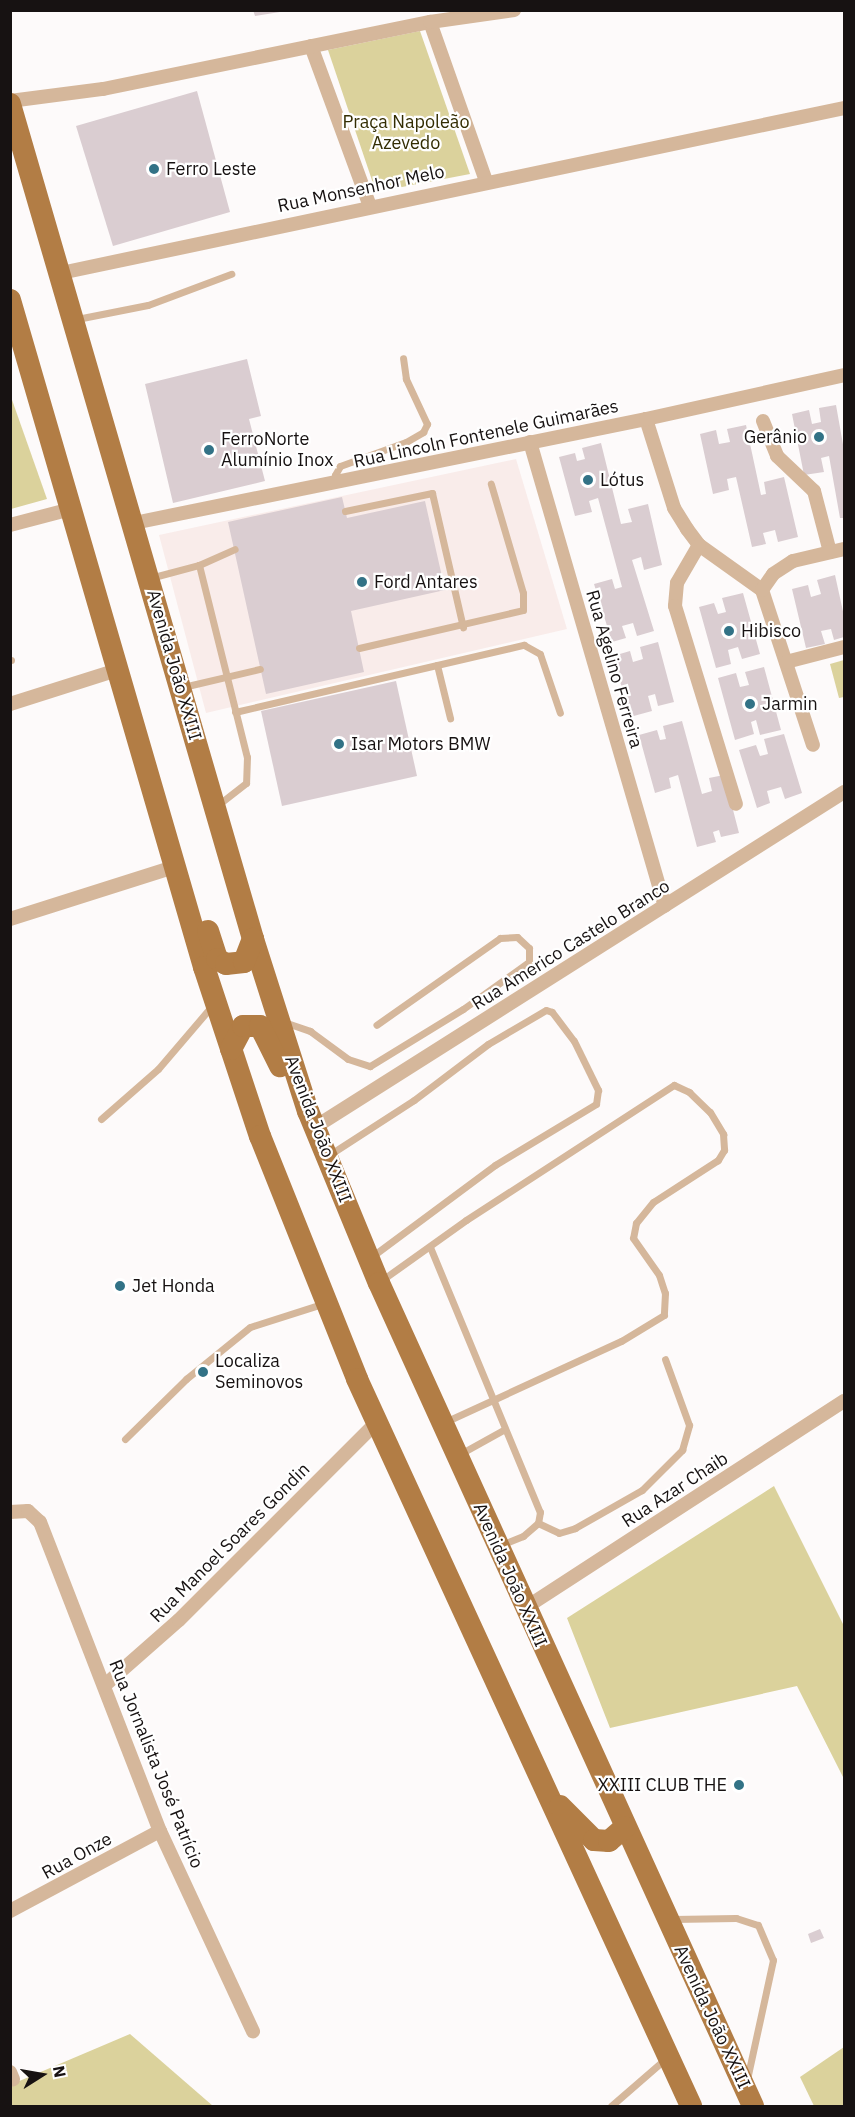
<!DOCTYPE html>
<html>
<head>
<meta charset="utf-8">
<style>
	body { margin:0 }
	#map { position:relative; width:855px; height:2117px; overflow:hidden; background:#fdfafa; font-family:"IBM Plex Sans",sans-serif }
	div>[style] { position:absolute }
	.built>* { inset:0; background:#f9ecea }
	.green>* { inset:0; background:#dbd29c }
	.building>* { inset:0; background:#dacdd1 }
	.lane>* { height:7px; margin:-3.5px; padding:0 3.5px; transform-origin:3.5px; border-radius:3.5px; background:#d5b79b }
	.street>* { height:14px; margin:-7px; padding:0 7px; transform-origin:7px; border-radius:7px; background:#d5b79b }
	.primary>* { height:22px; margin:-11px; padding:0 11px; transform-origin:11px; border-radius:11px; background:#b27d45 }
	.dots>* { width:16px; height:16px; translate:-50% -50%; box-sizing:border-box; border:3px solid #fff; border-radius:50% }
	span { translate:-50% -50%; white-space:nowrap; text-align:center; line-height:1.15; -webkit-text-stroke:4.5px #fff; paint-order:stroke }
	.park-label { font-size:18px; color:#332d03 }
	.poi-label { font-size:18px; color:#171212 }
	.left { translate:0 -50%; text-align:left }
	.right { translate:-100% -50%; text-align:right }
	.street-label { font-size:18px; color:#171212 }
	.frame { position:absolute; inset:0; border:12px solid #171212; pointer-events:none }
	.north { position:absolute; left:12px; top:2045px; width:60px; height:60px; -webkit-text-stroke:4px #fff; paint-order:stroke; rotate:79deg; font-size:16px; font-weight:700; line-height:24px; text-align:center; color:#171212 }
	.north::after { content:''; display:block; margin:auto; width:21px; height:27px; background:#171212; clip-path:polygon(50% 0,100% 100%,50% 72%,0 100%) }
</style>
</head>
<body>
<div id="map">
	<div class="built">
		<i style="clip-path:polygon(516px 459px,567px 629px,206px 713px,159px 535px)"></i>
	</div>
	<div class="green">
		<i style="clip-path:polygon(420px 31px,470px 174px,376px 192px,328px 50px)"></i>
		<i style="clip-path:polygon(11px 397px,47px 499px,11px 509px,10px 509px)"></i>
		<i style="clip-path:polygon(844px 660px,844px 697px,839px 698px,830px 664px)"></i>
		<i style="clip-path:polygon(774px 1486px,844px 1626px,844px 1779px,797px 1686px,610px 1728px,567px 1618px)"></i>
		<i style="clip-path:polygon(130px 2034px,213px 2106px,11px 2106px,10px 2085px)"></i>
		<i style="clip-path:polygon(844px 2047px,844px 2106px,814px 2106px,800px 2077px)"></i>
	</div>
	<div class="building">
		<i style="clip-path:polygon(253px 10px,280px 10px,280px 12px,255px 16px)"></i>
		<i style="clip-path:polygon(197px 91px,230px 212px,113px 246px,76px 126px)"></i>
		<i style="clip-path:polygon(247px 359px,261px 416px,249px 419px,265px 481px,173px 503px,145px 384px)"></i>
		<i style="clip-path:polygon(836px 405px,844px 450px,844px 518px,840px 518px,829px 456px,821px 458px,824px 472px,804px 475px,792px 414px,809px 410px,812px 424px,821px 422px,819px 408px)"></i>
		<i style="clip-path:polygon(746px 425px,761px 495px,766px 494px,764px 482px,784px 477px,798px 537px,778px 542px,775px 530px,763px 533px,766px 544px,752px 547px,736px 477px,727px 479px,729px 490px,713px 494px,700px 434px,716px 430px,719px 444px,730px 442px,727px 429px)"></i>
		<i style="clip-path:polygon(601px 443px,621px 524px,632px 522px,628px 509px,648px 504px,662px 565px,644px 570px,641px 557px,632px 560px,654px 631px,637px 636px,633px 623px,622px 626px,626px 638px,612px 642px,594px 584px,612px 579px,615px 589px,622px 587px,598px 498px,589px 501px,592px 512px,575px 516px,559px 457px,575px 453px,577px 461px,585px 459px,582px 448px)"></i>
		<i style="clip-path:polygon(342px 497px,347px 518px,425px 501px,445px 590px,351px 611px,364px 672px,266px 694px,228px 522px)"></i>
		<i style="clip-path:polygon(835px 575px,844px 616px,844px 637px,834px 640px,831px 629px,821px 631px,825px 644px,806px 648px,792px 589px,808px 585px,811px 597px,821px 594px,817px 580px)"></i>
		<i style="clip-path:polygon(743px 593px,760px 654px,742px 659px,738px 647px,728px 650px,731px 664px,716px 668px,699px 607px,714px 603px,718px 614px,726px 612px,722px 598px)"></i>
		<i style="clip-path:polygon(658px 642px,674px 702px,658px 706px,655px 694px,648px 696px,652px 711px,630px 717px,613px 656px,630px 651px,633px 662px,643px 659px,640px 647px)"></i>
		<i style="clip-path:polygon(764px 667px,781px 730px,760px 735px,756px 720px,751px 722px,754px 734px,735px 740px,718px 678px,736px 673px,740px 687px,749px 685px,745px 672px)"></i>
		<i style="clip-path:polygon(396px 681px,417px 776px,282px 806px,261px 711px)"></i>
		<i style="clip-path:polygon(682px 721px,702px 794px,712px 791px,709px 778px,724px 775px,739px 833px,721px 837px,719px 830px,713px 832px,716px 842px,697px 847px,678px 775px,669px 778px,671px 788px,655px 793px,639px 735px,657px 730px,660px 740px,666px 739px,663px 726px)"></i>
		<i style="clip-path:polygon(784px 734px,802px 793px,785px 799px,781px 787px,767px 791px,770px 803px,757px 808px,739px 750px,756px 745px,760px 756px,768px 754px,764px 739px)"></i>
		<i style="clip-path:polygon(820px 1929px,824px 1938px,811px 1943px,808px 1934px)"></i>
	</div>
	<div class="lane">
		<i style="left:77px;top:319px;width:72px;rotate:-11.2deg"></i>
		<i style="left:148px;top:305px;width:89px;rotate:-20.5deg"></i>
		<i style="left:337px;top:483px;width:8px;rotate:-104deg"></i>
		<i style="left:335px;top:475px;width:10px;rotate:-61deg"></i>
		<i style="left:340px;top:466px;width:70px;rotate:-20deg"></i>
		<i style="left:406px;top:442px;width:20px;rotate:-30deg"></i>
		<i style="left:423px;top:432px;width:9px;rotate:-63deg"></i>
		<i style="left:427px;top:424px;width:50px;rotate:-115deg"></i>
		<i style="left:406px;top:379px;width:21px;rotate:-98deg"></i>
		<i style="left:345px;top:511px;width:89px;rotate:-11.7deg"></i>
		<i style="left:432px;top:493px;width:138px;rotate:77deg"></i>
		<i style="left:199px;top:565px;width:198px;rotate:76deg"></i>
		<i style="left:247px;top:757px;width:26px;rotate:92deg"></i>
		<i style="left:246px;top:783px;width:37px;rotate:142deg"></i>
		<i style="left:150px;top:578px;width:51px;rotate:-14.9deg"></i>
		<i style="left:199px;top:565px;width:39px;rotate:-24deg"></i>
		<i style="left:359px;top:648px;width:168px;rotate:-13deg"></i>
		<i style="left:523px;top:610px;width:17px;rotate:-90deg"></i>
		<i style="left:523px;top:593px;width:114px;rotate:-106.4deg"></i>
		<i style="left:10px;top:660px;width:1px"></i>
		<i style="left:437px;top:665px;width:55px;rotate:76.2deg"></i>
		<i style="left:183px;top:687px;width:79px;rotate:-13.2deg"></i>
		<i style="left:235px;top:712px;width:297px;rotate:-13.1deg"></i>
		<i style="left:524px;top:645px;width:18px;rotate:29deg"></i>
		<i style="left:540px;top:654px;width:62px;rotate:71.3deg"></i>
		<i style="left:284px;top:1022px;width:28px;rotate:19deg"></i>
		<i style="left:310px;top:1031px;width:47px;rotate:36.4deg"></i>
		<i style="left:348px;top:1059px;width:23px;rotate:18deg"></i>
		<i style="left:370px;top:1066px;width:109px;rotate:-31.5deg"></i>
		<i style="left:463px;top:1009px;width:81px;rotate:-35.5deg"></i>
		<i style="left:529px;top:962px;width:14px;rotate:-90deg"></i>
		<i style="left:529px;top:948px;width:16px;rotate:-137deg"></i>
		<i style="left:517px;top:937px;width:17px;rotate:177deg"></i>
		<i style="left:500px;top:938px;width:151px;rotate:144.9deg"></i>
		<i style="left:101px;top:1119px;width:76px;rotate:-41.3deg"></i>
		<i style="left:158px;top:1069px;width:82px;rotate:-49.5deg"></i>
		<i style="left:329px;top:1155px;width:101px;rotate:-32.9deg"></i>
		<i style="left:414px;top:1100px;width:93px;rotate:-37.1deg"></i>
		<i style="left:488px;top:1044px;width:67px;rotate:-30.4deg"></i>
		<i style="left:546px;top:1010px;width:6px;rotate:18deg"></i>
		<i style="left:552px;top:1012px;width:36px;rotate:53deg"></i>
		<i style="left:574px;top:1041px;width:55px;rotate:63.9deg"></i>
		<i style="left:598px;top:1090px;width:14px;rotate:98deg"></i>
		<i style="left:596px;top:1104px;width:118px;rotate:148.9deg"></i>
		<i style="left:495px;top:1165px;width:154px;rotate:143.4deg"></i>
		<i style="left:430px;top:1247px;width:287px;rotate:67.5deg"></i>
		<i style="left:540px;top:1512px;width:11px;rotate:100deg"></i>
		<i style="left:538px;top:1523px;width:20px;rotate:139deg"></i>
		<i style="left:523px;top:1536px;width:24px;rotate:158deg"></i>
		<i style="left:382px;top:1280px;width:103px;rotate:-35.5deg"></i>
		<i style="left:466px;top:1220px;width:248px;rotate:-33deg"></i>
		<i style="left:674px;top:1085px;width:17px;rotate:25deg"></i>
		<i style="left:689px;top:1092px;width:29px;rotate:44deg"></i>
		<i style="left:710px;top:1112px;width:26px;rotate:59deg"></i>
		<i style="left:723px;top:1134px;width:16px;rotate:86deg"></i>
		<i style="left:724px;top:1150px;width:12px;rotate:121deg"></i>
		<i style="left:718px;top:1160px;width:77px;rotate:147.1deg"></i>
		<i style="left:653px;top:1202px;width:27px;rotate:129deg"></i>
		<i style="left:636px;top:1223px;width:15px;rotate:101deg"></i>
		<i style="left:633px;top:1238px;width:45px;rotate:54.9deg"></i>
		<i style="left:659px;top:1275px;width:19px;rotate:72deg"></i>
		<i style="left:665px;top:1293px;width:22px;rotate:93deg"></i>
		<i style="left:664px;top:1315px;width:50px;rotate:148.8deg"></i>
		<i style="left:621px;top:1341px;width:192px;rotate:155.3deg"></i>
		<i style="left:125px;top:1439px;width:86px;rotate:-44.5deg"></i>
		<i style="left:186px;top:1379px;width:82px;rotate:-39.1deg"></i>
		<i style="left:250px;top:1327px;width:76px;rotate:-17.7deg"></i>
		<i style="left:460px;top:1454px;width:51px;rotate:-29.1deg"></i>
		<i style="left:538px;top:1523px;width:23px;rotate:25deg"></i>
		<i style="left:559px;top:1533px;width:17px;rotate:-17deg"></i>
		<i style="left:575px;top:1528px;width:77px;rotate:-29.6deg"></i>
		<i style="left:642px;top:1490px;width:57px;rotate:-45deg"></i>
		<i style="left:682px;top:1450px;width:26px;rotate:-74deg"></i>
		<i style="left:689px;top:1425px;width:70px;rotate:-110deg"></i>
		<i style="left:673px;top:1919px;width:63px;rotate:-0.9deg"></i>
		<i style="left:736px;top:1918px;width:23px;rotate:18deg"></i>
		<i style="left:758px;top:1925px;width:38px;rotate:67deg"></i>
		<i style="left:773px;top:1960px;width:122px;rotate:102.3deg"></i>
		<i style="left:611px;top:2106px;width:70px;rotate:-41deg"></i>
	</div>
	<div class="street">
		<i style="left:430px;top:22px;width:169px;rotate:70.6deg"></i>
		<i style="left:311px;top:46px;width:171px;rotate:69.8deg"></i>
		<i style="left:10px;top:101px;width:94px;rotate:-7.4deg"></i>
		<i style="left:103px;top:89px;width:334px;rotate:-11.6deg"></i>
		<i style="left:430px;top:22px;width:85px;rotate:-8.1deg"></i>
		<i style="left:61px;top:273px;width:800px;rotate:-11.9deg"></i>
		<i style="left:646px;top:419px;width:93px;rotate:72.5deg"></i>
		<i style="left:674px;top:508px;width:25px;rotate:58deg"></i>
		<i style="left:687px;top:529px;width:20px;rotate:53deg"></i>
		<i style="left:699px;top:545px;width:77px;rotate:35.5deg"></i>
		<i style="left:762px;top:590px;width:163px;rotate:71.8deg"></i>
		<i style="left:763px;top:421px;width:38px;rotate:68deg"></i>
		<i style="left:777px;top:456px;width:51px;rotate:43.4deg"></i>
		<i style="left:814px;top:491px;width:63px;rotate:75.3deg"></i>
		<i style="left:530px;top:442px;width:483px;rotate:73.8deg"></i>
		<i style="left:134px;top:523px;width:522px;rotate:-11.48deg"></i>
		<i style="left:646px;top:419px;width:203px;rotate:-12.5deg"></i>
		<i style="left:10px;top:525px;width:63px;rotate:-14.7deg"></i>
		<i style="left:699px;top:545px;width:44px;rotate:120.1deg"></i>
		<i style="left:677px;top:583px;width:23px;rotate:95deg"></i>
		<i style="left:675px;top:606px;width:207px;rotate:72.9deg"></i>
		<i style="left:762px;top:590px;width:19px;rotate:-55deg"></i>
		<i style="left:773px;top:574px;width:24px;rotate:-33deg"></i>
		<i style="left:793px;top:561px;width:52px;rotate:-13.2deg"></i>
		<i style="left:786px;top:662px;width:60px;rotate:-14.5deg"></i>
		<i style="left:10px;top:704px;width:112px;rotate:-17.6deg"></i>
		<i style="left:10px;top:919px;width:172px;rotate:-17.6deg"></i>
		<i style="left:315px;top:1127px;width:626px;rotate:-32.34deg"></i>
		<i style="left:10px;top:1512px;width:18px;rotate:-3deg"></i>
		<i style="left:28px;top:1511px;width:16px;rotate:43deg"></i>
		<i style="left:40px;top:1522px;width:331px;rotate:68.8deg"></i>
		<i style="left:160px;top:1831px;width:221px;rotate:65.1deg"></i>
		<i style="left:525px;top:1608px;width:380px;rotate:-33deg"></i>
		<i style="left:105px;top:1685px;width:98px;rotate:-41.3deg"></i>
		<i style="left:179px;top:1620px;width:280px;rotate:-45deg"></i>
		<i style="left:10px;top:1911px;width:170px;rotate:-28.1deg"></i>
		<i style="left:10px;top:2072px;width:8px;rotate:67deg"></i>
	</div>
	<div class="primary">
		<i style="left:10px;top:104px;width:870px;rotate:73.77deg"></i>
		<i style="left:253px;top:939px;width:181px;rotate:72.3deg"></i>
		<i style="left:308px;top:1111px;width:186px;rotate:67.6deg"></i>
		<i style="left:379px;top:1283px;width:904px;rotate:65.56deg"></i>
		<i style="left:10px;top:300px;width:695px;rotate:73.78deg"></i>
		<i style="left:204px;top:967px;width:178px;rotate:71.7deg"></i>
		<i style="left:260px;top:1136px;width:262px;rotate:68.2deg"></i>
		<i style="left:357px;top:1379px;width:800px;rotate:65.32deg"></i>
		<i style="left:208px;top:931px;width:29px;rotate:72deg"></i>
		<i style="left:217px;top:959px;width:10px;rotate:29deg"></i>
		<i style="left:226px;top:964px;width:18px;rotate:-6deg"></i>
		<i style="left:244px;top:962px;width:25px;rotate:-69deg"></i>
		<i style="left:231px;top:1049px;width:26px;rotate:-62deg"></i>
		<i style="left:243px;top:1026px;width:17px"></i>
		<i style="left:260px;top:1026px;width:45px;rotate:63.4deg"></i>
		<i style="left:560px;top:1806px;width:48px;rotate:45deg"></i>
		<i style="left:594px;top:1840px;width:15px;rotate:4deg"></i>
		<i style="left:609px;top:1841px;width:21px;rotate:-41deg"></i>
	</div>
	<div class="dots">
		<i style="left:154px;top:169px;background:#327286"></i>
		<i style="left:819px;top:437px;background:#327286"></i>
		<i style="left:209px;top:450px;background:#327286"></i>
		<i style="left:588px;top:480px;background:#327286"></i>
		<i style="left:362px;top:582px;background:#327286"></i>
		<i style="left:729px;top:631px;background:#327286"></i>
		<i style="left:750px;top:704px;background:#327286"></i>
		<i style="left:339px;top:744px;background:#327286"></i>
		<i style="left:120px;top:1286px;background:#327286"></i>
		<i style="left:203px;top:1372px;background:#327286"></i>
		<i style="left:739px;top:1785px;background:#327286"></i>
	</div>
	<div class="park-label">
		<span style="left:406px;top:133px">Praça Napoleão<br>Azevedo</span>
	</div>
	<div class="poi-label">
		<span class="left" style="left:166px;top:169px">Ferro Leste</span>
		<span class="right" style="left:807px;top:437px">Gerânio</span>
		<span class="left" style="left:221px;top:450px">FerroNorte<br>Alumínio Inox</span>
		<span class="left" style="left:600px;top:480px">Lótus</span>
		<span class="left" style="left:374px;top:582px">Ford Antares</span>
		<span class="left" style="left:741px;top:631px">Hibisco</span>
		<span class="left" style="left:762px;top:704px">Jarmin</span>
		<span class="left" style="left:351px;top:744px">Isar Motors BMW</span>
		<span class="left" style="left:132px;top:1286px">Jet Honda</span>
		<span class="left" style="left:215px;top:1372px">Localiza<br>Seminovos</span>
		<span class="right" style="left:727px;top:1785px">XXIII CLUB THE</span>
	</div>
	<div class="street-label">
		<span style="left:361px;top:189px;rotate:-12deg">Rua Monsenhor Melo</span>
		<span style="left:486px;top:434px;rotate:-12deg">Rua Lincoln Fontenele Guimarães</span>
		<span style="left:174px;top:665px;rotate:74deg">Avenida João XXIII</span>
		<span style="left:614px;top:669px;rotate:74deg">Rua Agelino Ferreira</span>
		<span style="left:571px;top:945px;rotate:-32deg">Rua Americo Castelo Branco</span>
		<span style="left:318px;top:1129px;rotate:69deg">Avenida João XXIII</span>
		<span style="left:675px;top:1490px;rotate:-33deg">Rua Azar Chaib</span>
		<span style="left:230px;top:1543px;rotate:-45deg">Rua Manoel Soares Gondin</span>
		<span style="left:510px;top:1575px;rotate:66deg">Avenida João XXIII</span>
		<span style="left:156px;top:1764px;rotate:68deg">Rua Jornalista José Patrício</span>
		<span style="left:77px;top:1856px;rotate:-29deg">Rua Onze</span>
		<span style="left:712px;top:2017px;rotate:65deg">Avenida João XXIII</span>
	</div>
	<div class="frame"></div>
	<div class="north">N</div>
</div>
</body>
</html>
